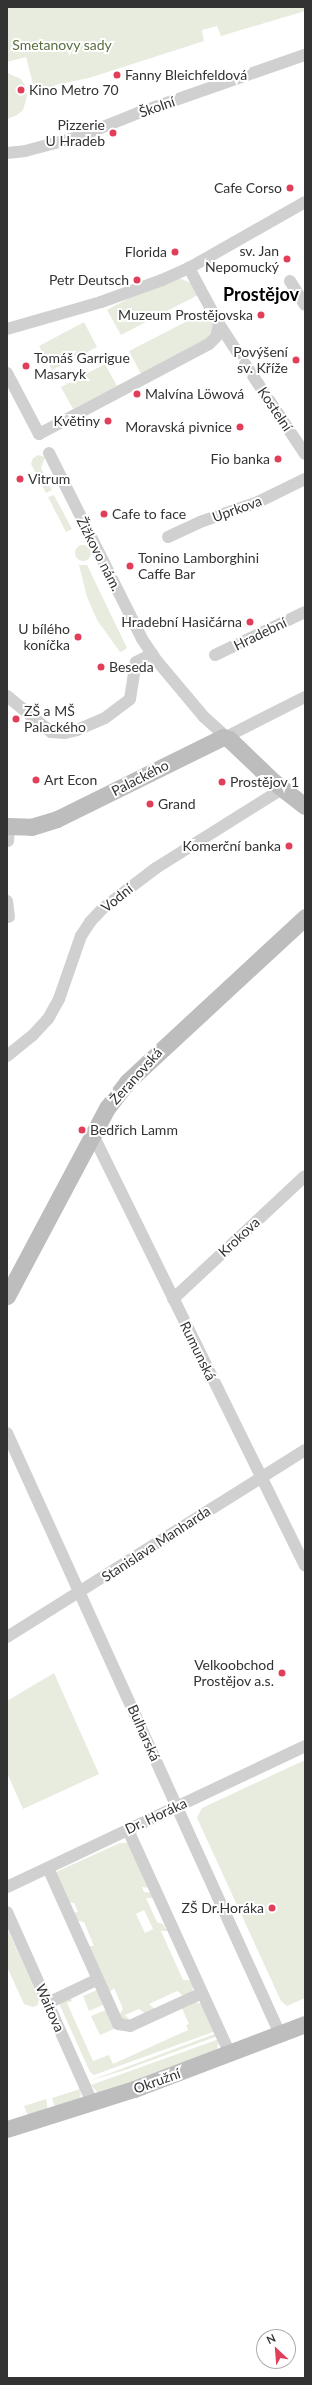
<!DOCTYPE html>
<html>
<head>
<meta charset="utf-8">
<style>
	body { margin:0 }
	#map { position:relative; width:312px; height:2385px; overflow:hidden; background:#fff; font-family:Lato,sans-serif }
	div>[style] { position:absolute }
	.green>* { inset:0; background:#e7ecdf }
	.round { border-radius:50% }
	.street>* { height:12px; margin:-6px; padding:0 6px; transform-origin:6px; border-radius:6px; background:#d0d0d0 }
	.secondary>* { height:17px; margin:-8.5px; padding:0 8.5px; transform-origin:8.5px; border-radius:8.5px; background:#bdbdbd }
	.dots>* { width:11px; height:11px; translate:-50% -50%; box-sizing:border-box; border:2px solid #fff; border-radius:50% }
	span { translate:-50% -50%; white-space:nowrap; text-align:center; line-height:1.15; -webkit-text-stroke:4px #fff; paint-order:stroke }
	.park-label { font-size:14px; color:#5a6f40 }
	.poi-label { font-size:14px; color:#333 }
	.left { translate:0 -50%; text-align:left }
	.right { translate:-100% -50%; text-align:right }
	.street-label { font-size:14px; color:#333 }
	.district-label { font-size:18px; color:#000; font-weight:700 }
	.frame { position:absolute; inset:0; border:8px solid #333; pointer-events:none }
	.north { position:absolute; left:256px; top:2329px; width:40px; height:40px; box-sizing:border-box; background:#fff; border:1px solid #adadad; border-radius:50%; rotate:334deg; font-size:11px; font-weight:700; line-height:16px; text-align:center; color:#333 }
	.north::after { content:''; display:block; margin:auto; width:14px; height:18px; background:#e13e59; clip-path:polygon(50% 0,100% 100%,50% 72%,0 100%) }
</style>
</head>
<body>
<div id="map">
	<div class="green">
		<i style="clip-path:polygon(7px 7px,305px 7px,305px 11px,221px 36px,217px 26px,202px 30px,204px 41px,89px 78px,55px 85px,55px 87px,35px 92px,26px 57px,7px 62px)"></i>
		<i style="clip-path:polygon(7px 73px,21px 79px,25px 85px,27px 96px,23px 110px,17px 115px,7px 119px)"></i>
		<i style="clip-path:polygon(179px 278px,191px 283px,198px 295px,121px 335px,107px 310px,131px 297px)"></i>
		<i style="clip-path:polygon(207px 311px,213px 325px,211px 334px,206px 339px,141px 374px,129px 351px)"></i>
		<i style="clip-path:polygon(84px 322px,97px 347px,52px 370px,39px 346px)"></i>
		<i style="clip-path:polygon(105px 364px,117px 386px,73px 409px,61px 387px)"></i>
		<i style="clip-path:polygon(38px 455px,45px 457px,41px 468px,52px 490px,46px 493px,31px 464px,33px 458px)"></i>
		<i style="clip-path:polygon(54px 495px,72px 529px,66px 532px,48px 497px)"></i>
		<i class="round" style="left:75px;top:545px;width:16px;height:16px"></i>
		<i style="clip-path:polygon(79px 565px,87px 565px,127px 648px,123px 651px,120px 652px,97px 620px,87px 597px)"></i>
		<i style="clip-path:polygon(54px 1673px,99px 1774px,23px 1809px,7px 1773px,7px 1701px)"></i>
		<i style="clip-path:polygon(305px 1760px,305px 1998px,287px 2006px,281px 2001px,197px 1818px,202px 1808px)"></i>
		<i style="clip-path:polygon(evenodd,120px 1843px,128px 1843px,151px 1888px,142px 1887px,144px 1892px,153px 1893px,155px 1898px,146px 1898px,157px 1922px,163px 1924px,166px 1929px,169px 1928px,171px 1931px,161px 1931px,183px 1980px,193px 1980px,194px 1987px,191px 1993px,185px 1997px,177px 1991px,149px 2004px,156px 2010px,146px 2014px,139px 2009px,125px 2015px,131px 2021px,117px 2018px,123px 2009px,114px 1988px,106px 1995px,85px 1946px,94px 1946px,84px 1922px,74px 1920px,71px 1913px,78px 1912px,74px 1903px,66px 1902px,56px 1872px,120px 1843px,144px 1910px,153px 1929px,145px 1933px,136px 1914px,144px 1910px)"></i>
		<i style="clip-path:polygon(7px 1928px,39px 1998px,38px 2005px,33px 2007px,24px 2004px,7px 1967px)"></i>
		<i style="clip-path:polygon(97px 1990px,103px 2005px,89px 2011px,83px 1996px)"></i>
		<i style="clip-path:polygon(71px 1998px,72px 2001px,67px 2003px,93px 2061px,109px 2055px,113px 2064px,188px 2030px,186px 2025px,189px 2024px,181px 2006px,186px 2004px,187px 2007px,190px 2005px,189px 2003px,196px 2002px,202px 2004px,216px 2031px,94px 2075px,90px 2072px,57px 1999px)"></i>
		<i style="clip-path:polygon(106px 2010px,114px 2029px,100px 2035px,91px 2016px)"></i>
		<i style="clip-path:polygon(217px 2033px,218px 2036px,125px 2070px,89px 2081px)"></i>
		<i style="clip-path:polygon(219px 2039px,217px 2050px,105px 2092px,97px 2092px,91px 2085px)"></i>
		<i style="clip-path:polygon(80px 2089px,81px 2095px,78px 2100px,55px 2107px,52px 2098px)"></i>
		<i style="clip-path:polygon(46px 2099px,48px 2110px,28px 2116px,24px 2106px)"></i>
	</div>
	<div class="street">
		<i style="left:7px;top:153px;width:18px;rotate:-6deg"></i>
		<i style="left:25px;top:151px;width:55px;rotate:-14.8deg"></i>
		<i style="left:78px;top:137px;width:65px;rotate:-21.8deg"></i>
		<i style="left:138px;top:113px;width:177px;rotate:-19.2deg"></i>
		<i style="left:290px;top:281px;width:28px;rotate:58deg"></i>
		<i style="left:219px;top:324px;width:35px;rotate:57deg"></i>
		<i style="left:7px;top:329px;width:98px;rotate:-16deg"></i>
		<i style="left:101px;top:302px;width:65px;rotate:-19.8deg"></i>
		<i style="left:162px;top:280px;width:30px;rotate:-24deg"></i>
		<i style="left:189px;top:268px;width:133px;rotate:-29.6deg"></i>
		<i style="left:245px;top:364px;width:108px;rotate:56.3deg"></i>
		<i style="left:7px;top:373px;width:69px;rotate:62.3deg"></i>
		<i style="left:39px;top:434px;width:192px;rotate:-27.9deg"></i>
		<i style="left:209px;top:344px;width:10px;rotate:-45deg"></i>
		<i style="left:216px;top:337px;width:13px;rotate:-77deg"></i>
		<i style="left:219px;top:324px;width:64px;rotate:-118.2deg"></i>
		<i style="left:49px;top:453px;width:208px;rotate:63.4deg"></i>
		<i style="left:142px;top:639px;width:27px;rotate:56deg"></i>
		<i style="left:157px;top:661px;width:73px;rotate:50deg"></i>
		<i style="left:204px;top:717px;width:30px;rotate:42deg"></i>
		<i style="left:226px;top:737px;width:89px;rotate:-26.9deg"></i>
		<i style="left:168px;top:537px;width:35px;rotate:-25deg"></i>
		<i style="left:200px;top:522px;width:61px;rotate:-19deg"></i>
		<i style="left:258px;top:502px;width:52px;rotate:-26.1deg"></i>
		<i style="left:215px;top:655px;width:100px;rotate:-25.5deg"></i>
		<i style="left:7px;top:696px;width:57px;rotate:39.3deg"></i>
		<i style="left:51px;top:732px;width:14px;rotate:4deg"></i>
		<i style="left:65px;top:733px;width:12px;rotate:-14deg"></i>
		<i style="left:77px;top:730px;width:30px;rotate:-23deg"></i>
		<i style="left:105px;top:718px;width:31px;rotate:-37deg"></i>
		<i style="left:130px;top:699px;width:37px;rotate:-81deg"></i>
		<i style="left:136px;top:662px;width:18px;rotate:-27deg"></i>
		<i style="left:8px;top:841px;width:15px;rotate:-86deg"></i>
		<i style="left:7px;top:901px;width:16px;rotate:83deg"></i>
		<i style="left:7px;top:1056px;width:32px;rotate:-39deg"></i>
		<i style="left:32px;top:1036px;width:23px;rotate:-47deg"></i>
		<i style="left:48px;top:1019px;width:23px;rotate:-61deg"></i>
		<i style="left:59px;top:999px;width:67px;rotate:-70.8deg"></i>
		<i style="left:81px;top:936px;width:17px;rotate:-57deg"></i>
		<i style="left:90px;top:922px;width:18px;rotate:-47deg"></i>
		<i style="left:102px;top:909px;width:68px;rotate:-37.2deg"></i>
		<i style="left:156px;top:868px;width:149px;rotate:-32.1deg"></i>
		<i style="left:93px;top:1135px;width:480px;rotate:63.8deg"></i>
		<i style="left:173px;top:1299px;width:180px;rotate:-43deg"></i>
		<i style="left:7px;top:1433px;width:660px;rotate:65.57deg"></i>
		<i style="left:7px;top:1637px;width:352px;rotate:-32.1deg"></i>
		<i style="left:128px;top:1830px;width:246px;rotate:65.5deg"></i>
		<i style="left:48px;top:1868px;width:171px;rotate:65.8deg"></i>
		<i style="left:118px;top:2024px;width:12px;rotate:9deg"></i>
		<i style="left:130px;top:2026px;width:79px;rotate:-24.6deg"></i>
		<i style="left:7px;top:1887px;width:330px;rotate:-25.3deg"></i>
		<i style="left:7px;top:1912px;width:210px;rotate:65.9deg"></i>
		<i style="left:48px;top:2003px;width:53px;rotate:-25.6deg"></i>
	</div>
	<div class="secondary">
		<i style="left:7px;top:826px;width:24px;rotate:2deg"></i>
		<i style="left:31px;top:827px;width:27px;rotate:-17deg"></i>
		<i style="left:57px;top:819px;width:185px;rotate:-26.3deg"></i>
		<i style="left:223px;top:737px;width:6px;rotate:18deg"></i>
		<i style="left:229px;top:739px;width:62px;rotate:43.7deg"></i>
		<i style="left:274px;top:782px;width:39px;rotate:38deg"></i>
		<i style="left:7px;top:1296px;width:213px;rotate:-62deg"></i>
		<i style="left:107px;top:1108px;width:33px;rotate:-52deg"></i>
		<i style="left:127px;top:1082px;width:243px;rotate:-42.8deg"></i>
		<i style="left:7px;top:2129px;width:133px;rotate:-17.5deg"></i>
		<i style="left:134px;top:2089px;width:183px;rotate:-20.8deg"></i>
	</div>
	<div class="dots">
		<i style="left:117px;top:75px;background:#e13e59"></i>
		<i style="left:21px;top:90px;background:#e13e59"></i>
		<i style="left:113px;top:133px;background:#e13e59"></i>
		<i style="left:290px;top:188px;background:#e13e59"></i>
		<i style="left:175px;top:252px;background:#e13e59"></i>
		<i style="left:287px;top:259px;background:#e13e59"></i>
		<i style="left:137px;top:280px;background:#e13e59"></i>
		<i style="left:261px;top:315px;background:#e13e59"></i>
		<i style="left:296px;top:360px;background:#e13e59"></i>
		<i style="left:26px;top:366px;background:#e13e59"></i>
		<i style="left:137px;top:394px;background:#e13e59"></i>
		<i style="left:108px;top:421px;background:#e13e59"></i>
		<i style="left:240px;top:427px;background:#e13e59"></i>
		<i style="left:278px;top:459px;background:#e13e59"></i>
		<i style="left:20px;top:479px;background:#e13e59"></i>
		<i style="left:104px;top:514px;background:#e13e59"></i>
		<i style="left:130px;top:566px;background:#e13e59"></i>
		<i style="left:250px;top:622px;background:#e13e59"></i>
		<i style="left:78px;top:637px;background:#e13e59"></i>
		<i style="left:101px;top:667px;background:#e13e59"></i>
		<i style="left:16px;top:719px;background:#e13e59"></i>
		<i style="left:36px;top:780px;background:#e13e59"></i>
		<i style="left:222px;top:782px;background:#e13e59"></i>
		<i style="left:150px;top:804px;background:#e13e59"></i>
		<i style="left:289px;top:846px;background:#e13e59"></i>
		<i style="left:82px;top:1130px;background:#e13e59"></i>
		<i style="left:282px;top:1673px;background:#e13e59"></i>
		<i style="left:272px;top:1908px;background:#e13e59"></i>
	</div>
	<div class="park-label">
		<span style="left:62px;top:45px">Smetanovy sady</span>
	</div>
	<div class="poi-label">
		<span class="left" style="left:125px;top:75px">Fanny Bleichfeldová</span>
		<span class="left" style="left:29px;top:90px">Kino Metro 70</span>
		<span class="right" style="left:105px;top:133px">Pizzerie<br>U Hradeb</span>
		<span class="right" style="left:282px;top:188px">Cafe Corso</span>
		<span class="right" style="left:279px;top:259px">sv. Jan<br>Nepomucký</span>
		<span class="right" style="left:167px;top:252px">Florida</span>
		<span class="right" style="left:129px;top:280px">Petr Deutsch</span>
		<span class="right" style="left:253px;top:315px">Muzeum Prostějovska</span>
		<span class="right" style="left:288px;top:360px">Povýšení<br>sv. Kříže</span>
		<span class="left" style="left:34px;top:366px">Tomáš Garrigue<br>Masaryk</span>
		<span class="left" style="left:145px;top:394px">Malvína Löwová</span>
		<span class="right" style="left:100px;top:421px">Květiny</span>
		<span class="right" style="left:232px;top:427px">Moravská pivnice</span>
		<span class="right" style="left:270px;top:459px">Fio banka</span>
		<span class="left" style="left:28px;top:479px">Vitrum</span>
		<span class="left" style="left:112px;top:514px">Cafe to face</span>
		<span class="left" style="left:138px;top:566px">Tonino Lamborghini<br>Caffe Bar</span>
		<span class="right" style="left:242px;top:622px">Hradební Hasičárna</span>
		<span class="right" style="left:70px;top:637px">U bílého<br>koníčka</span>
		<span class="left" style="left:109px;top:667px">Beseda</span>
		<span class="left" style="left:24px;top:719px">ZŠ a MŠ<br>Palackého</span>
		<span class="left" style="left:44px;top:780px">Art Econ</span>
		<span class="left" style="left:230px;top:782px">Prostějov 1</span>
		<span class="left" style="left:158px;top:804px">Grand</span>
		<span class="right" style="left:281px;top:846px">Komerční banka</span>
		<span class="left" style="left:90px;top:1130px">Bedřich Lamm</span>
		<span class="right" style="left:274px;top:1673px">Velkoobchod<br>Prostějov a.s.</span>
		<span class="right" style="left:264px;top:1908px">ZŠ Dr.Horáka</span>
	</div>
	<div class="street-label">
		<span style="left:157px;top:107px;rotate:-19deg">Školní</span>
		<span style="left:275px;top:409px;rotate:56deg">Kostelní</span>
		<span style="left:237px;top:509px;rotate:-20deg">Uprkova</span>
		<span style="left:99px;top:554px;rotate:63deg">Žižkovo nám.</span>
		<span style="left:260px;top:634px;rotate:-26deg">Hradební</span>
		<span style="left:140px;top:778px;rotate:-27deg">Palackého</span>
		<span style="left:117px;top:898px;rotate:-39deg">Vodní</span>
		<span style="left:136px;top:1076px;rotate:-48deg">Žeranovská</span>
		<span style="left:239px;top:1237px;rotate:-43deg">Krokova</span>
		<span style="left:198px;top:1351px;rotate:64deg">Rumunská</span>
		<span style="left:156px;top:1544px;rotate:-33deg">Stanislava Manharda</span>
		<span style="left:144px;top:1733px;rotate:66deg">Bulharská</span>
		<span style="left:156px;top:1816px;rotate:-25deg">Dr. Horáka</span>
		<span style="left:50px;top:2008px;rotate:66deg">Waitova</span>
		<span style="left:157px;top:2081px;rotate:-20deg">Okružní</span>
	</div>
	<div class="district-label">
		<span style="left:261px;top:294px">Prostějov</span>
	</div>
	<div class="frame"></div>
	<div class="north">N</div>
</div>
</body>
</html>
